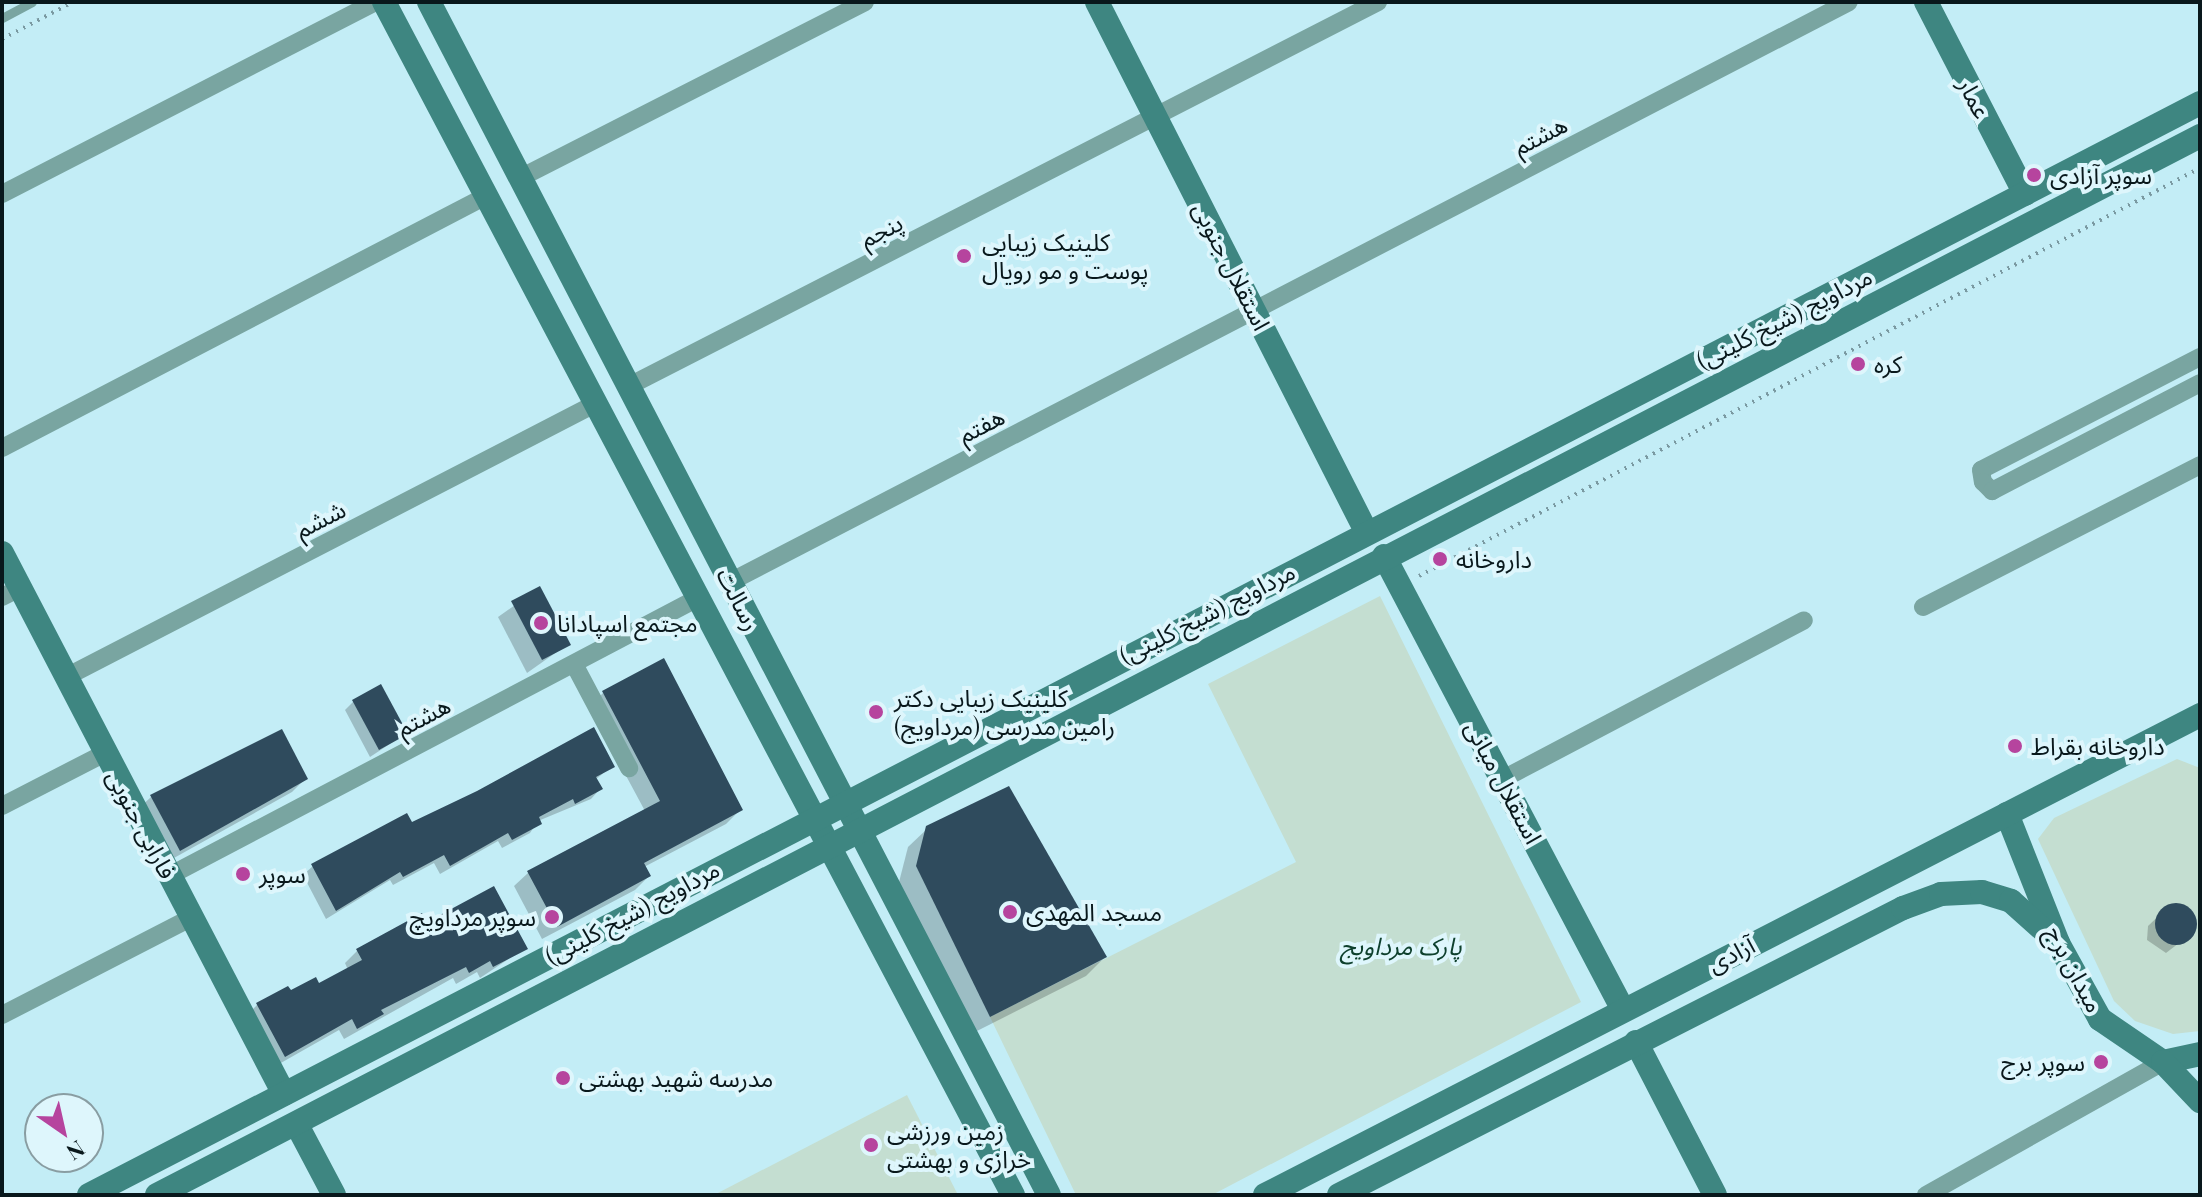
<!DOCTYPE html>
<html>
<head>
<meta charset="utf-8">
<style>
	body { margin:0 }
	#map { position:relative; width:2202px; height:1197px; overflow:hidden; background:#c3edf6; font-family:"Playfair Display","Noto Sans Arabic",serif }
	div>[style] { position:absolute }
	.green>* { inset:0; background:#c4ded1 }
	.shadow>* { inset:0; background:#0003 }
	.building>* { inset:0; background:#2f4b5d }
	.round { border-radius:50% }
	.path>* { height:4px; margin-top:-2px; transform-origin:0; background:repeating-linear-gradient(90deg,#7a99a1 0 2px,transparent 0 8px) }
	.lane>* { height:9px; margin:-4.5px; padding:0 4.5px; transform-origin:4.5px; border-radius:4.5px; background:#79a5a1 }
	.street>* { height:18px; margin:-9px; padding:0 9px; transform-origin:9px; border-radius:9px; background:#79a5a1 }
	.secondary>* { height:24px; margin:-12px; padding:0 12px; transform-origin:12px; border-radius:12px; background:#3e8681 }
	.dots>* { width:22px; height:22px; translate:-50% -50%; box-sizing:border-box; border:4px solid #def6fc; border-radius:50% }
	span { translate:-50% -50%; white-space:nowrap; text-align:center; line-height:1.15; -webkit-text-stroke:8px #def6fc; paint-order:stroke }
	.street-label { font-size:24px; color:#09181c }
	.poi-label { font-size:24px; color:#09181c }
	.left { translate:0 -50%; text-align:left }
	.right { translate:-100% -50%; text-align:right }
	.park-label { font-size:24px; color:#0e402d; font-style:italic }
	.frame { position:absolute; inset:0; border:4px solid #09181c; pointer-events:none }
	.north { position:absolute; left:24px; top:1093px; width:80px; height:80px; box-sizing:border-box; background:#def6fc; border:2px solid #899da2; border-radius:50%; rotate:146deg; font-size:22px; font-weight:700; line-height:32px; text-align:center; color:#09181c }
	.north::after { content:''; display:block; margin:auto; width:28px; height:36px; background:#b6449e; clip-path:polygon(50% 0,100% 100%,50% 72%,0 100%) }
</style>
</head>
<body>
<div id="map">
	<div class="green">
		<i style="clip-path:polygon(1380px 596px,1581px 1002px,1212px 1195px,1076px 1195px,990px 1017px,1296px 862px,1208px 684px)"></i>
		<i style="clip-path:polygon(2177px 759px,2200px 768px,2200px 1031px,2173px 1034px,2135px 1021px,2114px 1001px,2038px 839px,2054px 818px)"></i>
		<i style="clip-path:polygon(907px 1095px,958px 1195px,714px 1195px)"></i>
	</div>
	<div class="shadow">
		<i style="clip-path:polygon(539px 588px,568px 644px,527px 673px,498px 617px)"></i>
		<i style="clip-path:polygon(603px 693px,740px 810px,726px 824px,644px 867px,649px 876px,635px 890px,542px 939px,514px 886px,528px 873px,645px 811px,589px 707px)"></i>
		<i style="clip-path:polygon(354px 701px,405px 734px,370px 757px,345px 710px)"></i>
		<i style="clip-path:polygon(612px 766px,595px 780px,600px 789px,591px 799px,538px 821px,530px 833px,502px 848px,498px 841px,440px 874px,434px 863px,393px 885px,390px 880px,326px 919px,303px 875px,313px 866px,411px 824px)"></i>
		<i style="clip-path:polygon(306px 778px,292px 792px,165px 863px,137px 810px,151px 797px)"></i>
		<i style="clip-path:polygon(928px 828px,1105px 957px,1086px 976px,971px 1034px,898px 886px,908px 847px)"></i>
		<i style="clip-path:polygon(2169px 906px,2184px 906px,2194px 919px,2192px 933px,2166px 953px,2147px 940px,2148px 926px)"></i>
		<i style="clip-path:polygon(426px 925px,525px 948px,480px 978px,477px 972px,456px 984px,453px 978px,344px 1039px,339px 1030px,272px 1068px,245px 1017px,257px 1005px,318px 985px,348px 970px,345px 963px,357px 951px)"></i>
	</div>
	<div class="building">
		<i style="clip-path:polygon(540px 586px,571px 645px,542px 660px,511px 601px)"></i>
		<i style="clip-path:polygon(664px 658px,743px 810px,644px 863px,651px 876px,557px 927px,527px 871px,660px 801px,602px 691px)"></i>
		<i style="clip-path:polygon(381px 684px,408px 734px,379px 750px,352px 700px)"></i>
		<i style="clip-path:polygon(594px 727px,615px 767px,596px 777px,603px 789px,575px 804px,573px 799px,539px 817px,542px 824px,512px 840px,508px 833px,450px 866px,444px 855px,403px 877px,400px 872px,336px 911px,311px 864px,407px 813px,412px 822px,477px 791px)"></i>
		<i style="clip-path:polygon(282px 729px,308px 779px,180px 851px,150px 795px)"></i>
		<i style="clip-path:polygon(1009px 786px,1107px 957px,990px 1017px,916px 866px,926px 826px)"></i>
		<i style="clip-path:polygon(494px 886px,528px 949px,493px 967px,490px 961px,469px 973px,466px 967px,381px 1010px,384px 1014px,357px 1029px,352px 1019px,285px 1057px,256px 1003px,288px 986px,291px 990px,316px 977px,319px 983px,362px 960px,356px 949px,422px 913px,427px 922px)"></i>
		<i class="round" style="left:2155px;top:903px;width:42px;height:42px"></i>
	</div>
	<div class="path">
		<i style="left:2px;top:39px;width:80px;rotate:-27.5deg"></i>
		<i style="left:1419px;top:576px;width:881px;rotate:-27.58deg"></i>
	</div>
	<div class="lane">
		<i style="left:2px;top:18px;width:34px;rotate:-28deg"></i>
	</div>
	<div class="street">
		<i style="left:520px;top:178px;width:387px;rotate:-27deg"></i>
		<i style="left:2px;top:194px;width:420px;rotate:-27.2deg"></i>
		<i style="left:2200px;top:357px;width:246px;rotate:152.7deg"></i>
		<i style="left:1981px;top:470px;width:12px;rotate:81deg"></i>
		<i style="left:1983px;top:482px;width:13px;rotate:45deg"></i>
		<i style="left:1992px;top:491px;width:234px;rotate:-27.4deg"></i>
		<i style="left:627px;top:387px;width:844px;rotate:-27.14deg"></i>
		<i style="left:2px;top:448px;width:546px;rotate:-27.5deg"></i>
		<i style="left:730px;top:582px;width:1260px;rotate:-27.4deg"></i>
		<i style="left:2px;top:597px;width:20px;rotate:-27deg"></i>
		<i style="left:1923px;top:607px;width:311px;rotate:-27.1deg"></i>
		<i style="left:574px;top:664px;width:118px;rotate:62.1deg"></i>
		<i style="left:66px;top:677px;width:595px;rotate:-27.3deg"></i>
		<i style="left:1503px;top:779px;width:340px;rotate:-27.8deg"></i>
		<i style="left:2px;top:806px;width:116px;rotate:-27.2deg"></i>
		<i style="left:169px;top:876px;width:598px;rotate:-27.72deg"></i>
		<i style="left:2px;top:1015px;width:212px;rotate:-27.2deg"></i>
		<i style="left:1926px;top:1195px;width:272px;rotate:-29.3deg"></i>
	</div>
	<div class="secondary">
		<i style="left:384px;top:2px;width:1349px;rotate:62.2deg"></i>
		<i style="left:429px;top:2px;width:1344px;rotate:62.54deg"></i>
		<i style="left:1097px;top:2px;width:593px;rotate:63.05deg"></i>
		<i style="left:1926px;top:2px;width:216px;rotate:62.7deg"></i>
		<i style="left:2px;top:553px;width:610px;rotate:62.47deg"></i>
		<i style="left:1384px;top:556px;width:511px;rotate:62.23deg"></i>
		<i style="left:2007px;top:814px;width:139px;rotate:68.4deg"></i>
		<i style="left:2058px;top:943px;width:87px;rotate:61.1deg"></i>
		<i style="left:2100px;top:1019px;width:76px;rotate:34.3deg"></i>
		<i style="left:2163px;top:1062px;width:38px;rotate:-12deg"></i>
		<i style="left:1636px;top:1042px;width:172px;rotate:62.7deg"></i>
		<i style="left:2163px;top:1062px;width:54px;rotate:46.5deg"></i>
		<i style="left:297px;top:1125px;width:79px;rotate:62.1deg"></i>
		<i style="left:89px;top:1195px;width:2377px;rotate:-27.35deg"></i>
		<i style="left:157px;top:1195px;width:2301px;rotate:-27.4deg"></i>
		<i style="left:1265px;top:1195px;width:1051px;rotate:-27.17deg"></i>
		<i style="left:1339px;top:1195px;width:633px;rotate:-26.97deg"></i>
		<i style="left:1903px;top:908px;width:40px;rotate:-20.2deg"></i>
		<i style="left:1941px;top:894px;width:41px;rotate:-2.8deg"></i>
		<i style="left:1982px;top:892px;width:30px;rotate:17deg"></i>
		<i style="left:2011px;top:901px;width:63px;rotate:41.8deg"></i>
	</div>
	<div class="dots">
		<i style="left:2034px;top:175px;background:#b6449e"></i>
		<i style="left:964px;top:256px;background:#b6449e"></i>
		<i style="left:1858px;top:364px;background:#b6449e"></i>
		<i style="left:1440px;top:559px;background:#b6449e"></i>
		<i style="left:541px;top:623px;background:#b6449e"></i>
		<i style="left:876px;top:712px;background:#b6449e"></i>
		<i style="left:2015px;top:746px;background:#b6449e"></i>
		<i style="left:243px;top:874px;background:#b6449e"></i>
		<i style="left:1010px;top:912px;background:#b6449e"></i>
		<i style="left:552px;top:917px;background:#b6449e"></i>
		<i style="left:2101px;top:1062px;background:#b6449e"></i>
		<i style="left:563px;top:1078px;background:#b6449e"></i>
		<i style="left:871px;top:1145px;background:#b6449e"></i>
	</div>
	<div class="street-label">
		<span style="left:1975px;top:98px;rotate:63deg">عمار</span>
		<span style="left:1540px;top:135px;rotate:-27deg">هشتم</span>
		<span style="left:881px;top:230px;rotate:-27deg">پنجم</span>
		<span style="left:1232px;top:266px;rotate:63deg">استقلال جنوبی</span>
		<span style="left:1784px;top:318px;rotate:-27deg">مرداویج (شیخ کلینی)</span>
		<span style="left:981px;top:425px;rotate:-27deg">هفتم</span>
		<span style="left:320px;top:519px;rotate:-27deg">ششم</span>
		<span style="left:739px;top:599px;rotate:63deg">رسالت</span>
		<span style="left:1207px;top:613px;rotate:-27deg">مرداویج (شیخ کلینی)</span>
		<span style="left:423px;top:716px;rotate:-28deg">هشتم</span>
		<span style="left:1504px;top:782px;rotate:62deg">استقلال میانی</span>
		<span style="left:142px;top:824px;rotate:62deg">فارابی جنوبی</span>
		<span style="left:632px;top:912px;rotate:-28deg">مرداویج (شیخ کلینی)</span>
		<span style="left:1731px;top:954px;rotate:-27deg">آزادی</span>
		<span style="left:2075px;top:969px;rotate:62deg">میدان برج</span>
	</div>
	<div class="poi-label">
		<span class="left" style="left:2050px;top:175px">سوپر آزادی</span>
		<span class="left" style="left:982px;top:256px">کلینیک زیبایی<br>پوست و مو رویال</span>
		<span class="left" style="left:1874px;top:364px">کره</span>
		<span class="left" style="left:1456px;top:559px">داروخانه</span>
		<span class="left" style="left:557px;top:623px">مجتمع اسپادانا</span>
		<span class="left" style="left:894px;top:712px">کلینیک زیبایی دکتر<br>رامین مدرسی (مرداویج)</span>
		<span class="left" style="left:2031px;top:746px">داروخانه بقراط</span>
		<span class="left" style="left:259px;top:874px">سوپر</span>
		<span class="left" style="left:1026px;top:912px">مسجد المهدی</span>
		<span class="right" style="left:536px;top:917px">سوپر مرداویچ</span>
		<span class="right" style="left:2085px;top:1062px">سوپر برج</span>
		<span class="left" style="left:579px;top:1078px">مدرسه شهید بهشتی</span>
		<span class="left" style="left:887px;top:1145px">زمین ورزشی<br>خرازی و بهشتی</span>
	</div>
	<div class="park-label">
		<span style="left:1401px;top:946px">پارک مرداویج</span>
	</div>
	<div class="frame"></div>
	<div class="north">N</div>
</div>
</body>
</html>
